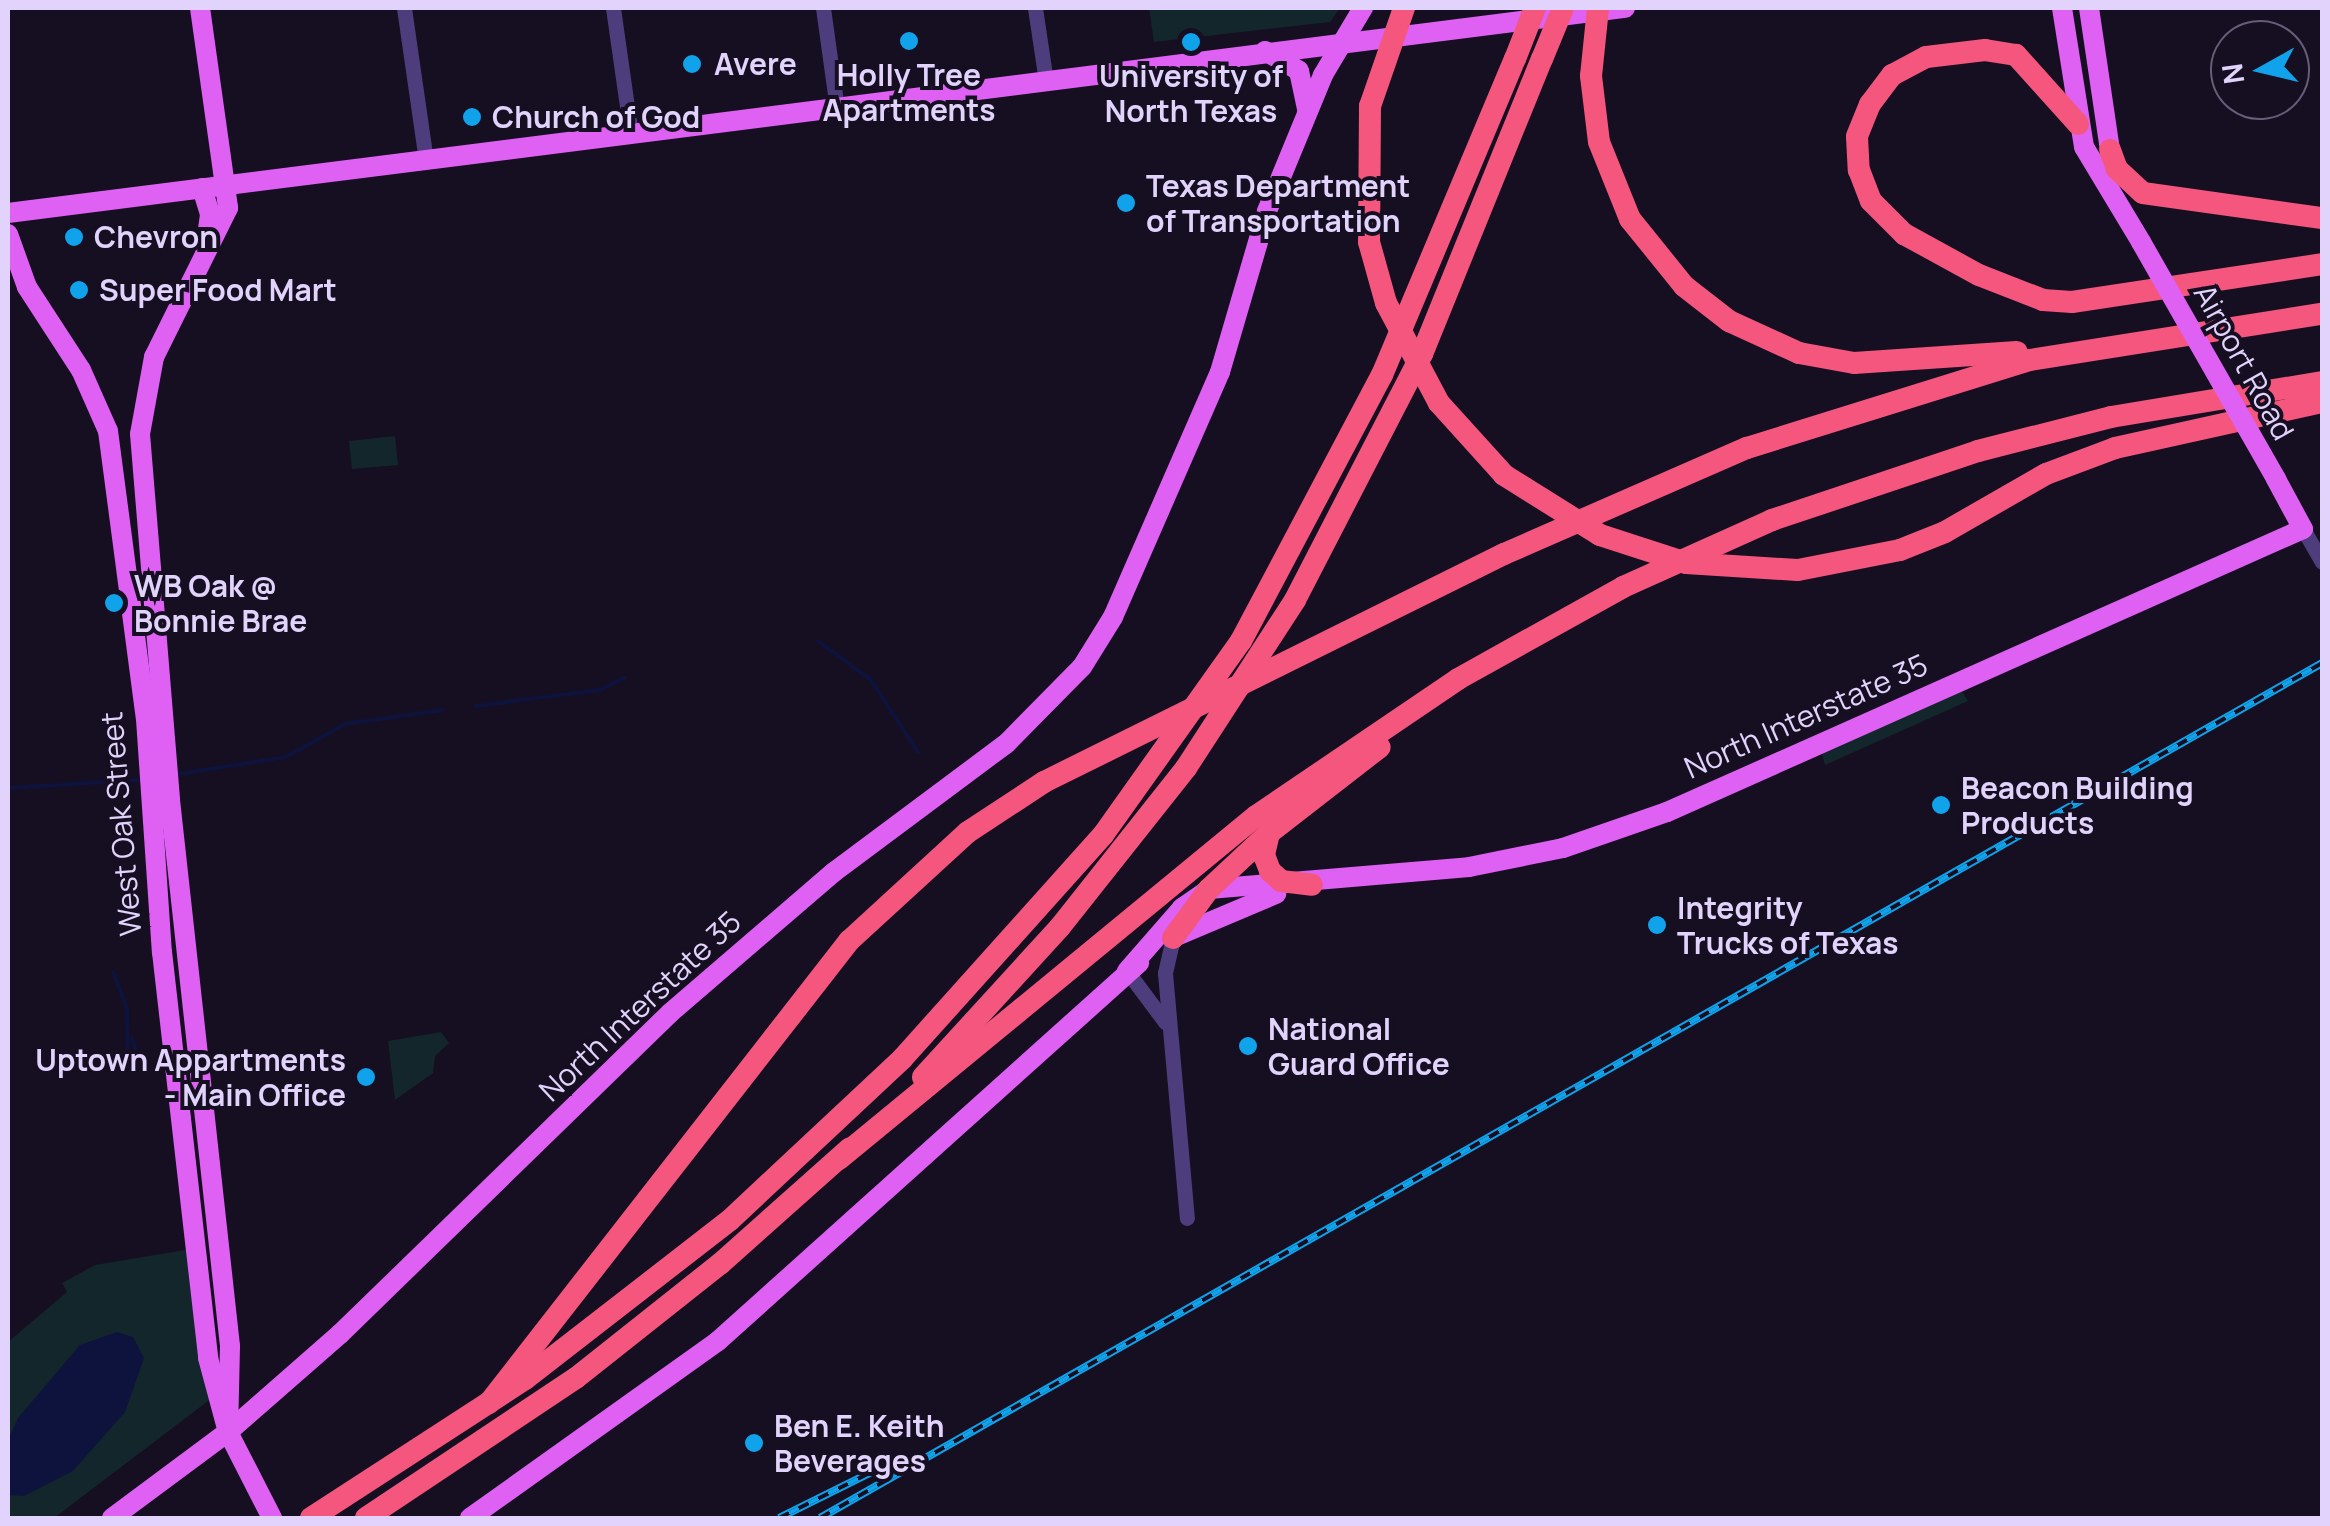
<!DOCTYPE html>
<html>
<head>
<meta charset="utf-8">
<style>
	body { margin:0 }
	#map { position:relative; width:2330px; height:1526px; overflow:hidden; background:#160f21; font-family:Manrope,sans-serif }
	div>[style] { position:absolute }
	.green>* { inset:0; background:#13262b }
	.water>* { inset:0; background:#0d133d }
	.stream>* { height:4px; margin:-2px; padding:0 2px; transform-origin:2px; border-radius:2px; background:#0d133d }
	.minor>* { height:15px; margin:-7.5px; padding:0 7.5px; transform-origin:7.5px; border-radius:7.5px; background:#4e3d7d }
	.major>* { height:20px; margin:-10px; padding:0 10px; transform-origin:10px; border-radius:10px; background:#df61f4 }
	.highway>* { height:22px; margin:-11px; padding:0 11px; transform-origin:11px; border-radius:11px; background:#f4567e }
	.rail>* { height:8px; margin-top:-4px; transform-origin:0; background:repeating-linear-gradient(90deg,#160f21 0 11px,#10a3eb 0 22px); box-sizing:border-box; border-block:2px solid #10a3eb }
	.major-bridge>* { height:20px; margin:-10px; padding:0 10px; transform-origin:10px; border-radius:10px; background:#df61f4 }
	.highway-bridge>* { height:22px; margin:-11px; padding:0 11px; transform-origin:11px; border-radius:11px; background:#f4567e }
	.dots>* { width:28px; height:28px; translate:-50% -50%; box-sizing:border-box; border:5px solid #160f21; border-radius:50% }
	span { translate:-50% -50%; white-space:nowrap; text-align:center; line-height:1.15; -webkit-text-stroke:8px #160f21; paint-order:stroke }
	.poi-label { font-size:30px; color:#e1d3fc; font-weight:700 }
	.left { translate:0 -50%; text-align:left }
	.right { translate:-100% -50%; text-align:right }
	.street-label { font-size:30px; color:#e1d3fc }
	.frame { position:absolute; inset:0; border:10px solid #e1d3fc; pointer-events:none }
	.north { position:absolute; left:2210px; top:20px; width:100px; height:100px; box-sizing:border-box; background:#160f21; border:2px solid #675d79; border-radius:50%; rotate:262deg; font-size:28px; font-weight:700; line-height:40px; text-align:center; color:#e1d3fc }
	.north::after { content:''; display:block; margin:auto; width:35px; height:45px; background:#10a3eb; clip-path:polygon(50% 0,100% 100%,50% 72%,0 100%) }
</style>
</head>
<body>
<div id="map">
	<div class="green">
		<i style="clip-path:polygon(1149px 8px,1340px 8px,1330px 22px,1154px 42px)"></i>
		<i style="clip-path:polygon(395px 436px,398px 465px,352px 469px,349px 441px)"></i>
		<i style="clip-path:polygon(1961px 690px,1968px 701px,1825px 765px,1821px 751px)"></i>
		<i style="clip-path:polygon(441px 1032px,449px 1043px,435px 1056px,433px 1073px,395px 1100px,388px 1041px)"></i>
		<i style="clip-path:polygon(197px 1248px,212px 1398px,54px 1518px,8px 1518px,8px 1342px,67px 1292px,62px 1283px,95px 1265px)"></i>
	</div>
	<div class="water">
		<i style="clip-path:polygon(117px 1332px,133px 1337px,144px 1358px,125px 1412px,73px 1471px,24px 1496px,8px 1495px,8px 1440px,18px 1418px,80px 1345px)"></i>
	</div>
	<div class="stream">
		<i style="left:818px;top:641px;width:66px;rotate:36.3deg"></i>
		<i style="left:871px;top:680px;width:86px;rotate:56.9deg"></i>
		<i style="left:476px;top:706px;width:125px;rotate:-7.4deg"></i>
		<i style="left:600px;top:690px;width:28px;rotate:-27deg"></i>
		<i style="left:179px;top:774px;width:108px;rotate:-9deg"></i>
		<i style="left:286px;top:757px;width:68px;rotate:-29.2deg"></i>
		<i style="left:345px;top:724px;width:99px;rotate:-8.1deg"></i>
		<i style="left:8px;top:788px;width:130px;rotate:-3.5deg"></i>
		<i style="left:113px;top:972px;width:39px;rotate:69deg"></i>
		<i style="left:127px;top:1008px;width:58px;rotate:89deg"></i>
		<i style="left:132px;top:1038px;width:29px;rotate:72deg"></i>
	</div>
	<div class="minor">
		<i style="left:404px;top:8px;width:154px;rotate:81.8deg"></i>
		<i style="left:613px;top:8px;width:127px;rotate:81.9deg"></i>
		<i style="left:823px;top:8px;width:102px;rotate:82.1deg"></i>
		<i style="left:1035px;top:8px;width:75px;rotate:81.5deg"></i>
		<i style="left:2303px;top:529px;width:38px;rotate:60deg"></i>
		<i style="left:1173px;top:938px;width:36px;rotate:103deg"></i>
		<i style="left:1165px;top:973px;width:246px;rotate:84.9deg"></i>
		<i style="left:1127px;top:971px;width:64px;rotate:53.3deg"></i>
	</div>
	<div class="major">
		<i style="left:200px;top:8px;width:202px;rotate:82deg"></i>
		<i style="left:228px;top:208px;width:166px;rotate:116.4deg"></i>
		<i style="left:154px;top:357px;width:78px;rotate:100.3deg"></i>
		<i style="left:140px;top:434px;width:367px;rotate:85.3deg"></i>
		<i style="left:170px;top:800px;width:549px;rotate:83.73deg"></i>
		<i style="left:230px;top:1346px;width:86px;rotate:91.3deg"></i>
		<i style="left:2062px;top:8px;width:141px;rotate:81deg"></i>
		<i style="left:2084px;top:147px;width:111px;rotate:59deg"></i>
		<i style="left:2089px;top:8px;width:157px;rotate:81.6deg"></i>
		<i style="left:1265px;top:51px;width:39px;rotate:30deg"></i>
		<i style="left:1299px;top:71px;width:40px;rotate:78deg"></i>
		<i style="left:202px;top:188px;width:28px;rotate:73deg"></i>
		<i style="left:210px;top:215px;width:34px;rotate:98deg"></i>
		<i style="left:8px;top:213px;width:1630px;rotate:-7.23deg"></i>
		<i style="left:8px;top:234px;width:56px;rotate:70.3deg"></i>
		<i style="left:27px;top:287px;width:99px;rotate:57deg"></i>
		<i style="left:81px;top:370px;width:67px;rotate:66.1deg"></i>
		<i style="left:108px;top:431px;width:290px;rotate:82.5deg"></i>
		<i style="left:146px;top:719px;width:234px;rotate:86.1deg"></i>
		<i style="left:162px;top:952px;width:409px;rotate:83.5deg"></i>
		<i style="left:208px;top:1358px;width:77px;rotate:74.9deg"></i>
		<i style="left:228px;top:1432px;width:97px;rotate:62.9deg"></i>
		<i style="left:1174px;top:937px;width:111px;rotate:-22.9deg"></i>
		<i style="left:1127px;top:971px;width:84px;rotate:-48.9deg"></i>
		<i style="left:1182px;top:908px;width:33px;rotate:-35deg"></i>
		<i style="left:1209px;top:889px;width:261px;rotate:-4.8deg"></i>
		<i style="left:1469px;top:867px;width:96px;rotate:-11.4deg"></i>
		<i style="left:1563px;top:848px;width:110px;rotate:-19.1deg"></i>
		<i style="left:1667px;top:812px;width:696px;rotate:-23.99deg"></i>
		<i style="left:2303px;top:529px;width:57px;rotate:-118.4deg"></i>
		<i style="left:112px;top:1518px;width:144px;rotate:-36.6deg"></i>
		<i style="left:228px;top:1432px;width:149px;rotate:-41.2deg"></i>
		<i style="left:340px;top:1334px;width:460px;rotate:-44.2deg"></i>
		<i style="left:670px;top:1013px;width:216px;rotate:-40.7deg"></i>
		<i style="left:834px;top:872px;width:214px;rotate:-36.7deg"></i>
		<i style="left:1006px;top:744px;width:108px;rotate:-45.4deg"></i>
		<i style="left:1082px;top:667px;width:59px;rotate:-58.2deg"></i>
		<i style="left:1113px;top:617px;width:267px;rotate:-66.4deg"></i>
		<i style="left:1220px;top:372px;width:168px;rotate:-73.7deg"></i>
		<i style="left:1267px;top:211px;width:147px;rotate:-67.6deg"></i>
		<i style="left:1323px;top:75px;width:78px;rotate:-59.2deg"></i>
		<i style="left:470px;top:1518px;width:305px;rotate:-35.5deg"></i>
		<i style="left:718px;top:1341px;width:566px;rotate:-41.92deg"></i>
	</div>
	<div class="highway">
		<i style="left:1591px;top:76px;width:66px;rotate:83.1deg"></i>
		<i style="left:1599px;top:142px;width:83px;rotate:68.1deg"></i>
		<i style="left:1630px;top:219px;width:86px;rotate:51.1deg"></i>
		<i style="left:1684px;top:286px;width:57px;rotate:37.9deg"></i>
		<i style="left:1729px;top:321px;width:77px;rotate:24.6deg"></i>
		<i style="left:1799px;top:353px;width:56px;rotate:10.3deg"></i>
		<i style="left:1854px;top:363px;width:163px;rotate:-3.9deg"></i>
		<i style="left:2078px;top:124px;width:93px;rotate:-131.9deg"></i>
		<i style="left:2016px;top:55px;width:31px;rotate:-171deg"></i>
		<i style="left:1985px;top:50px;width:59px;rotate:173.2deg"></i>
		<i style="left:1926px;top:57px;width:38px;rotate:152deg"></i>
		<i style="left:1892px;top:75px;width:36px;rotate:127deg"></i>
		<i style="left:1870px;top:104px;width:35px;rotate:112deg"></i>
		<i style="left:1857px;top:137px;width:33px;rotate:87deg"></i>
		<i style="left:1859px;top:170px;width:33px;rotate:69deg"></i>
		<i style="left:1871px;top:201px;width:47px;rotate:45deg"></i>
		<i style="left:1904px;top:234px;width:85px;rotate:28.7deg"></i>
		<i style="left:1979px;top:275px;width:69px;rotate:21.3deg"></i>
		<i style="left:2043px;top:300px;width:29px;rotate:4deg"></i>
		<i style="left:2072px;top:302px;width:253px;rotate:-8.6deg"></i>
		<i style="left:2110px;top:150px;width:20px;rotate:70deg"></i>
		<i style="left:2117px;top:169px;width:35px;rotate:43deg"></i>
		<i style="left:2143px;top:193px;width:181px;rotate:8deg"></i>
		<i style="left:1798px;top:570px;width:104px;rotate:-11.1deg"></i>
		<i style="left:1900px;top:550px;width:48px;rotate:-21.8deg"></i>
		<i style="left:1945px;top:532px;width:116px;rotate:-29.9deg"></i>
		<i style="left:2046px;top:474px;width:74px;rotate:-20.6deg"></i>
		<i style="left:2115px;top:448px;width:212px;rotate:-12.5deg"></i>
		<i style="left:1295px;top:600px;width:277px;rotate:-62.7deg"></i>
		<i style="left:1422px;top:354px;width:318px;rotate:-67.9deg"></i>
		<i style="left:1241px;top:641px;width:301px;rotate:-62.1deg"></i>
		<i style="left:1382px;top:375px;width:343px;rotate:-67.2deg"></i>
		<i style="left:1269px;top:833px;width:23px;rotate:103deg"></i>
		<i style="left:1264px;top:855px;width:17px;rotate:69deg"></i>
		<i style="left:1270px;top:871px;width:15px;rotate:42deg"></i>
		<i style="left:1281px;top:881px;width:31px;rotate:7deg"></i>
		<i style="left:1173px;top:938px;width:61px;rotate:-53.7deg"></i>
		<i style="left:1209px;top:889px;width:82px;rotate:-43deg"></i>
		<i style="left:1269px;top:833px;width:140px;rotate:-37.8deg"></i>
		<i style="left:923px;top:1077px;width:203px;rotate:-47.6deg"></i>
		<i style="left:1060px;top:927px;width:203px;rotate:-51.6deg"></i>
		<i style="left:839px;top:1159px;width:540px;rotate:-39.44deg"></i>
		<i style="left:1256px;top:816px;width:244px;rotate:-34.1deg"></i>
		<i style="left:1458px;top:679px;width:189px;rotate:-29.1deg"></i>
		<i style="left:1623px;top:587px;width:163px;rotate:-24.2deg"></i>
		<i style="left:1772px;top:520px;width:217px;rotate:-18.5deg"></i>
		<i style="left:1978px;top:451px;width:137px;rotate:-14.3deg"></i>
		<i style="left:2111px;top:417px;width:214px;rotate:-9.4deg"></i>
		<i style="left:489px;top:1403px;width:586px;rotate:-52.07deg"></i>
		<i style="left:849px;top:941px;width:161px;rotate:-42.5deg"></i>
		<i style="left:968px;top:832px;width:91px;rotate:-33.3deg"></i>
		<i style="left:1044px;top:782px;width:513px;rotate:-26.37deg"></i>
		<i style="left:1504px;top:554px;width:265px;rotate:-23.6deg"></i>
		<i style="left:1747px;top:448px;width:296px;rotate:-17.3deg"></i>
		<i style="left:2030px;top:360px;width:296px;rotate:-9deg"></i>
		<i style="left:311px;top:1518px;width:255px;rotate:-33deg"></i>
		<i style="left:525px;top:1379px;width:259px;rotate:-37.8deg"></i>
		<i style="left:730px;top:1220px;width:236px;rotate:-43.1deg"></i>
		<i style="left:902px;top:1059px;width:301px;rotate:-48.1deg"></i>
		<i style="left:366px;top:1518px;width:252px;rotate:-33.7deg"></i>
		<i style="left:576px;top:1378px;width:184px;rotate:-38.4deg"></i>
		<i style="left:720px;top:1264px;width:174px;rotate:-41.7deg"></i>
	</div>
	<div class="rail">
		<i style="left:779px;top:1518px;width:140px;rotate:-26.4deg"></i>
		<i style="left:820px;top:1518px;width:1728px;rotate:-29.65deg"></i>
	</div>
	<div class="major-bridge">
		<i style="left:2141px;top:242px;width:273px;rotate:60.3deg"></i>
	</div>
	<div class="highway-bridge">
		<i style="left:1404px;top:8px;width:104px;rotate:109.1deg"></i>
		<i style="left:1370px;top:106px;width:136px;rotate:90.4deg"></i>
		<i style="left:1369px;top:242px;width:63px;rotate:74.4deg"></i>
		<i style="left:1386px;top:303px;width:113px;rotate:62.1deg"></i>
		<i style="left:1439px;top:403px;width:97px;rotate:47.9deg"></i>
		<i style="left:1504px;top:475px;width:113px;rotate:32deg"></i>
		<i style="left:1600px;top:535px;width:90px;rotate:18deg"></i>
		<i style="left:1686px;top:563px;width:112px;rotate:3.6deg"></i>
		<i style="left:1515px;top:59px;width:55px;rotate:-68.6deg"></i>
		<i style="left:1542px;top:59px;width:55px;rotate:-67.6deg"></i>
		<i style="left:1591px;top:76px;width:68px;rotate:-84.1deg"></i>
		<i style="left:1186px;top:768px;width:200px;rotate:-57deg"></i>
		<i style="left:1103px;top:835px;width:238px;rotate:-54.6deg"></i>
	</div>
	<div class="dots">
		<i style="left:909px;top:41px;background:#10a3eb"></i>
		<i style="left:1191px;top:42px;background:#10a3eb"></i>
		<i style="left:692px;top:64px;background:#10a3eb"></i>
		<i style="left:472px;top:117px;background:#10a3eb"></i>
		<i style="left:1126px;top:203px;background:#10a3eb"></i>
		<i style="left:74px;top:237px;background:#10a3eb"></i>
		<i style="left:79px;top:290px;background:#10a3eb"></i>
		<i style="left:114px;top:603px;background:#10a3eb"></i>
		<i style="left:1941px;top:805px;background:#10a3eb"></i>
		<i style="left:1657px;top:925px;background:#10a3eb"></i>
		<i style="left:1248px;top:1046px;background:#10a3eb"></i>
		<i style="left:366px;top:1077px;background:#10a3eb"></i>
		<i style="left:754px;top:1443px;background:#10a3eb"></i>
	</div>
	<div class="poi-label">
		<span class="left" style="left:714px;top:64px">Avere</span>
		<span style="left:909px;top:92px">Holly Tree<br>Apartments</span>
		<span style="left:1191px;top:93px">University of<br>North Texas</span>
		<span class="left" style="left:492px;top:117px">Church of God</span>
		<span class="left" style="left:1146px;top:203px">Texas Department<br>of Transportation</span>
		<span class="left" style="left:94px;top:237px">Chevron</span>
		<span class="left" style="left:99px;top:290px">Super Food Mart</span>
		<span class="left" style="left:134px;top:603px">WB Oak @<br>Bonnie Brae</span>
		<span class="left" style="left:1961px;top:805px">Beacon Building<br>Products</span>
		<span class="left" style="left:1677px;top:925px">Integrity<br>Trucks of Texas</span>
		<span class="left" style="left:1268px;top:1046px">National<br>Guard Office</span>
		<span class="right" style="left:346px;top:1077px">Uptown Appartments<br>- Main Office</span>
		<span class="left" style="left:774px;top:1443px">Ben E. Keith<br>Beverages</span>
	</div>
	<div class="street-label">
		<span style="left:2244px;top:362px;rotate:61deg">Airport Road</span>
		<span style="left:1806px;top:716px;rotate:-24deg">North Interstate 35</span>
		<span style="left:121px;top:824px;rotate:-95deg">West Oak Street</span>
		<span style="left:640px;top:1006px;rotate:-43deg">North Interstate 35</span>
	</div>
	<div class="frame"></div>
	<div class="north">N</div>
</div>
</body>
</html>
